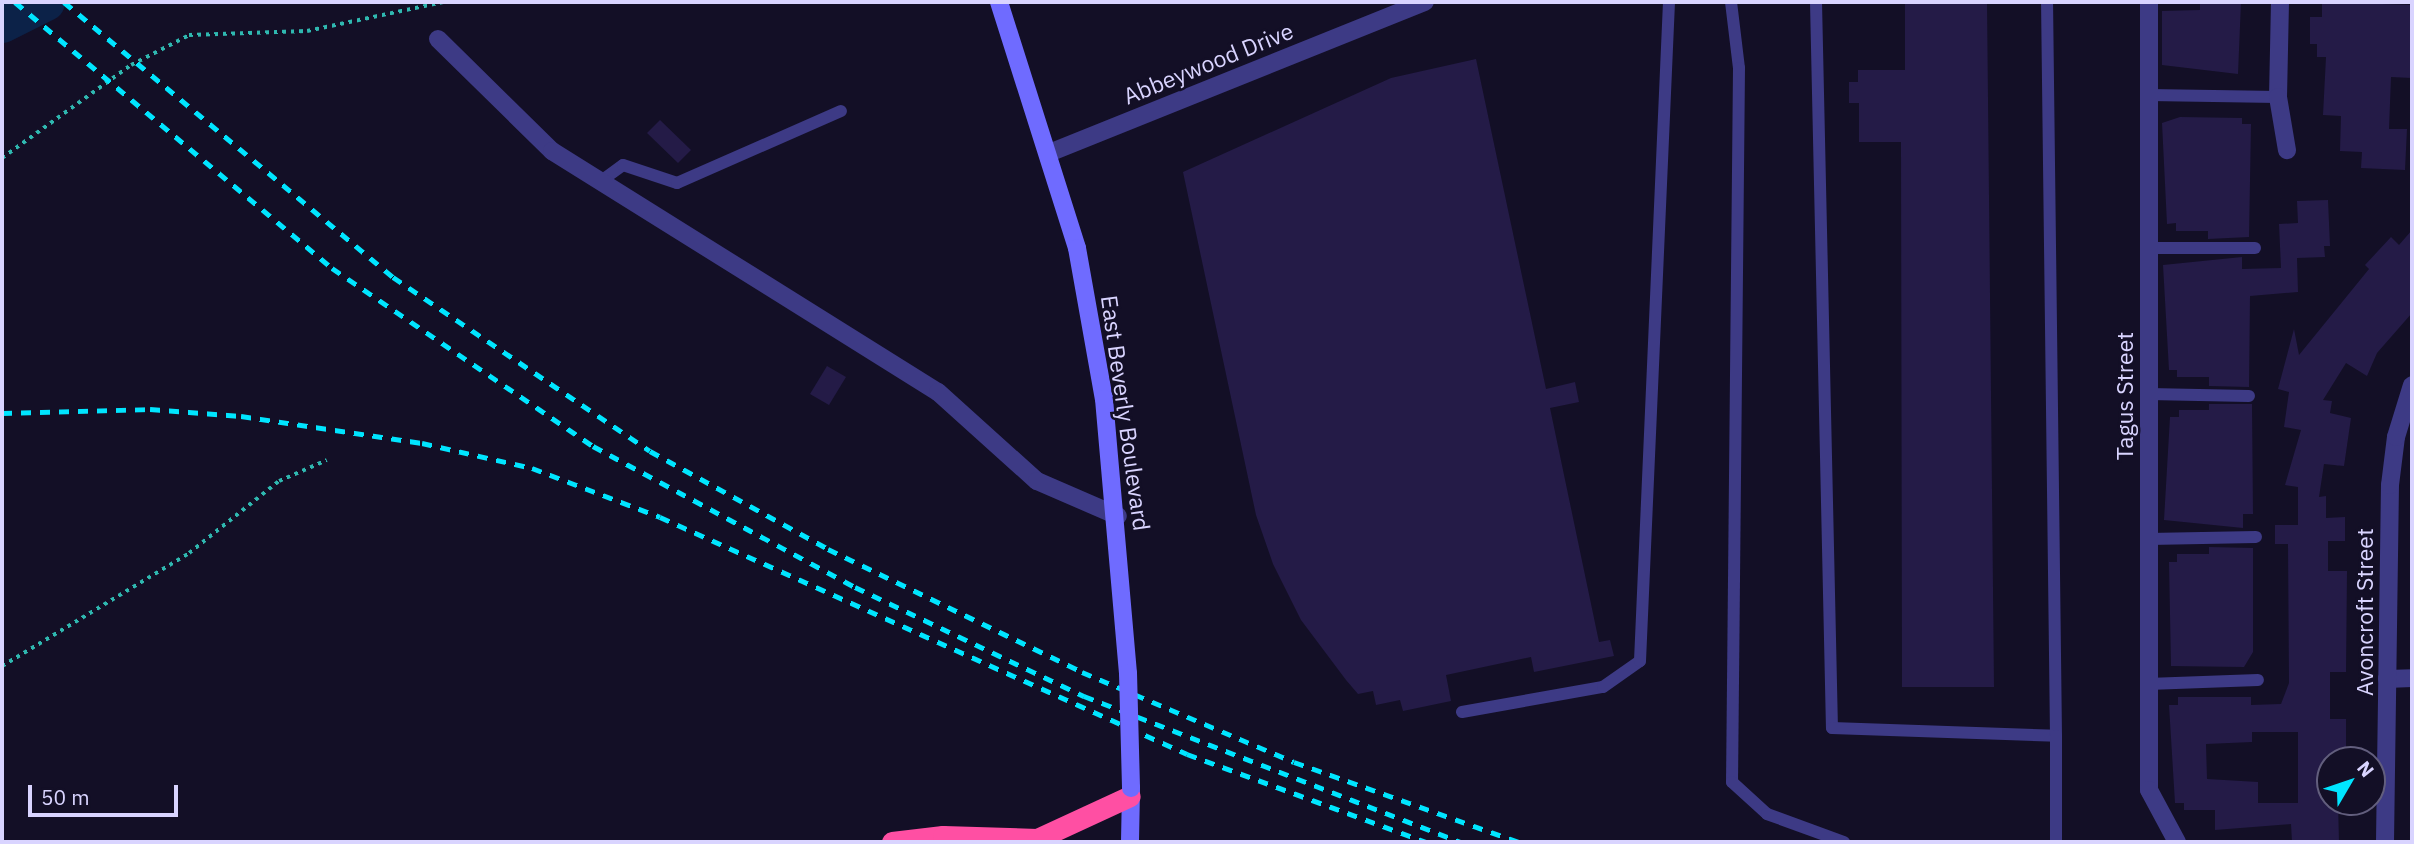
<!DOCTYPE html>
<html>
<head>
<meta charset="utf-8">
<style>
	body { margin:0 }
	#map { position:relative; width:2414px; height:844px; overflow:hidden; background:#130f26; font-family:"IBM Plex Sans",sans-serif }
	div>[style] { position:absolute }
	.river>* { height:37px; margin:-18.5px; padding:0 18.5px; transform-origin:18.5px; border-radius:18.5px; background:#0c2248 }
	.building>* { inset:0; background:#241b47 }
	.path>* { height:3.5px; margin-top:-1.75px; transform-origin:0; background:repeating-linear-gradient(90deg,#2fb8b0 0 3.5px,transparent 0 8.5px) }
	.service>* { height:12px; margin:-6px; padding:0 6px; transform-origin:6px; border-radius:6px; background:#3d3a85 }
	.minor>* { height:18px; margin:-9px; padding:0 9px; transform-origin:9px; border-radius:9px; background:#3d3a85 }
	.secondary>* { height:18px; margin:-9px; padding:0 9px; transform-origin:9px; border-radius:9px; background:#6f6bff }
	.motorway>* { height:21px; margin:-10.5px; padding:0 10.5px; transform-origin:10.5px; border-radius:10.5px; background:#ff4fa3 }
	.rail>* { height:5px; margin-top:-2.5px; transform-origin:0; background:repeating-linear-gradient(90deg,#00e5ff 0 10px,transparent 0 19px) }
	.secondary-bridge>* { height:18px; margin:-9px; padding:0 9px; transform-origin:9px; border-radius:9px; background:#6f6bff }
	span { translate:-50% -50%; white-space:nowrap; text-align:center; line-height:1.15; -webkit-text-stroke:5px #130f26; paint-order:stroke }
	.street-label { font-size:23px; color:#d9d4ff }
	.frame { position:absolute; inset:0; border:4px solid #d9d4ff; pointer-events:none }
	.north { position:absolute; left:2316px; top:746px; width:70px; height:70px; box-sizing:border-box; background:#130f26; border:2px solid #625e7d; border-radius:50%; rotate:51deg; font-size:19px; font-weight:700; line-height:28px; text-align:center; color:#d9d4ff }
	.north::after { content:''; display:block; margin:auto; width:24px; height:32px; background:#00e5ff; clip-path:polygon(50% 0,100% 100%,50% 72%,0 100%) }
	.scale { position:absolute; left:28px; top:785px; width:150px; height:32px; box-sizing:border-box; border:4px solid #d9d4ff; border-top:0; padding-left:9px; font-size:21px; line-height:24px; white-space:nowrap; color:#d9d4ff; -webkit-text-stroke:5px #130f26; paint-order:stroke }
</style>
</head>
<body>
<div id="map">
	<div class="river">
		<i style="left:2px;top:24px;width:49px;rotate:-26.6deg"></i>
	</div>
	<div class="building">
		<i style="clip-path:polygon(1905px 2px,1987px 2px,1994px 687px,1902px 687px,1901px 142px,1859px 142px,1859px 103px,1849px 103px,1849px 82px,1858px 82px,1858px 70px,1905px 70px)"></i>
		<i style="clip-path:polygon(2200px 2px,2241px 2px,2238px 74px,2162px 65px,2162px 11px,2200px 10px)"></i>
		<i style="clip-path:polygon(2322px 2px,2412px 5px,2412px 78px,2391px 77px,2389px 129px,2407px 129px,2405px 170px,2361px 168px,2362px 152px,2340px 151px,2341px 116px,2323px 115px,2326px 57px,2317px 57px,2317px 44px,2310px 44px,2310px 17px,2322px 17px)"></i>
		<i style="clip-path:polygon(1476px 59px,1546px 389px,1575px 382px,1579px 402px,1550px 408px,1599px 642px,1610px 640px,1614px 656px,1534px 672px,1531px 657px,1446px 675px,1451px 701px,1403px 711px,1400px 700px,1376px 705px,1373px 691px,1358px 694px,1346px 680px,1301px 620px,1273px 564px,1256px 515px,1183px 172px,1391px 78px)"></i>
		<i style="clip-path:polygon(2180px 117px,2242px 118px,2242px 124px,2251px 124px,2249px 237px,2208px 239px,2208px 231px,2176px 231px,2176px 223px,2167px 224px,2162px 123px)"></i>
		<i style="clip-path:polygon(660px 120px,691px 150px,678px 163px,647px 133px)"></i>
		<i style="clip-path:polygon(2328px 200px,2330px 246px,2324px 246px,2325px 257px,2297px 258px,2298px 292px,2250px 296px,2249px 387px,2209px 386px,2209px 377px,2177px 377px,2177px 370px,2169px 370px,2163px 265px,2242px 257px,2242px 269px,2281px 268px,2279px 224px,2298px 223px,2297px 201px)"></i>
		<i style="clip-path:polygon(evenodd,2412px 230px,2412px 313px,2377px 353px,2367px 376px,2346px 363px,2323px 400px,2332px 401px,2330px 413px,2351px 418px,2344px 466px,2324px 464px,2319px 497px,2326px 496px,2326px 518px,2345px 517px,2345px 541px,2328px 541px,2328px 571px,2347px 571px,2346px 672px,2330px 672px,2330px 719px,2346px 719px,2346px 760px,2330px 760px,2326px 768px,2326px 801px,2338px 802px,2339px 842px,2292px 842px,2291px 824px,2215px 830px,2215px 810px,2184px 810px,2184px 803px,2175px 803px,2169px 705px,2178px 705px,2178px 697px,2251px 697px,2251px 705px,2281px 704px,2289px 683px,2288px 544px,2275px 544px,2275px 525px,2298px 525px,2298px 487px,2285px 485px,2301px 430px,2284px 427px,2289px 392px,2278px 389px,2294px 329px,2299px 355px,2369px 269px,2365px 265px,2391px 237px,2399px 245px,2412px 230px,2252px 732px,2298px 732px,2298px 803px,2258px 803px,2258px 782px,2207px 779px,2206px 744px,2252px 742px,2252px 732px)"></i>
		<i style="clip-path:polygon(827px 366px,846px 377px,829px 405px,810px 394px)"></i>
		<i style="clip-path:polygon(2209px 404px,2252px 404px,2253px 514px,2243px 514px,2243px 528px,2164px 520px,2170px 417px,2179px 417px,2179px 410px,2209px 410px)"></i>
		<i style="clip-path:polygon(2209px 547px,2253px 548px,2253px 652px,2244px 667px,2171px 666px,2169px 562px,2177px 562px,2177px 554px,2209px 554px)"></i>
	</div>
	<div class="path">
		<i style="left:2px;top:158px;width:159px;rotate:-35.8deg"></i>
		<i style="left:131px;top:65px;width:65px;rotate:-27.3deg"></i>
		<i style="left:189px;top:35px;width:118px;rotate:-1.9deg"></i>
		<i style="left:307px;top:31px;width:139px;rotate:-12deg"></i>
		<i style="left:2px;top:666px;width:218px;rotate:-31.1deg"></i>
		<i style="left:189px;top:553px;width:115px;rotate:-38.7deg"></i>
		<i style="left:279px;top:481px;width:52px;rotate:-23.6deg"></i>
	</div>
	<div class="service">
		<i style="left:1731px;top:2px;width:66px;rotate:83.1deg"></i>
		<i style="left:1739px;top:68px;width:714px;rotate:90.56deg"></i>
		<i style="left:1732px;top:782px;width:47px;rotate:42.4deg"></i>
		<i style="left:1767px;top:814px;width:82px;rotate:20deg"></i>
		<i style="left:1816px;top:2px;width:726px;rotate:88.74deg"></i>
		<i style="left:1832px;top:728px;width:224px;rotate:2deg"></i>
		<i style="left:2056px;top:736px;width:734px;rotate:-90.7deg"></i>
		<i style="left:2149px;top:95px;width:129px;rotate:0.9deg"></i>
		<i style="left:601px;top:181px;width:27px;rotate:-36deg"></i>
		<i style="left:623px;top:165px;width:57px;rotate:18.4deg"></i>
		<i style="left:677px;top:183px;width:179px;rotate:-23.7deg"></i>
		<i style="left:2149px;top:248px;width:106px"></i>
		<i style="left:2149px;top:394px;width:100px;rotate:1.1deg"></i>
		<i style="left:2149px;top:539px;width:107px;rotate:-1.1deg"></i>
		<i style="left:2148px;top:684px;width:110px;rotate:-2.1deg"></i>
		<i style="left:1462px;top:712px;width:143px;rotate:-10.1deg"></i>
		<i style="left:1603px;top:687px;width:45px;rotate:-35.1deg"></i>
		<i style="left:1640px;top:661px;width:660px;rotate:-87.48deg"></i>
		<i style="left:2056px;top:736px;width:106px;rotate:90deg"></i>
	</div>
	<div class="minor">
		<i style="left:2149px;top:2px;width:788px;rotate:90deg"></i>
		<i style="left:2149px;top:790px;width:59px;rotate:61.7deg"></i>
		<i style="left:2280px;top:2px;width:95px;rotate:91.2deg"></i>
		<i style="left:2278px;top:97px;width:54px;rotate:80.4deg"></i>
		<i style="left:438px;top:39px;width:160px;rotate:44.5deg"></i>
		<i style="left:552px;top:151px;width:455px;rotate:32deg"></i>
		<i style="left:938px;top:392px;width:133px;rotate:42deg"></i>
		<i style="left:1037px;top:481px;width:88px;rotate:23.4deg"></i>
		<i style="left:1049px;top:153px;width:405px;rotate:-21.9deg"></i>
		<i style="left:2387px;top:679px;width:25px;rotate:-2deg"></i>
		<i style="left:2385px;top:842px;width:357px;rotate:-89.2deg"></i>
		<i style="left:2390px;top:485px;width:48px;rotate:-82.9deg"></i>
		<i style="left:2396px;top:437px;width:54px;rotate:-72.9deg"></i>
	</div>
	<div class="secondary">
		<i style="left:999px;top:2px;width:258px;rotate:72.4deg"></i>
		<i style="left:1077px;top:248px;width:153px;rotate:79.9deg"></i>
		<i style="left:1104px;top:399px;width:275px;rotate:85deg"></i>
		<i style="left:1130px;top:842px;width:54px;rotate:-88.9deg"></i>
	</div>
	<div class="motorway">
		<i style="left:892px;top:842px;width:51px;rotate:-6.7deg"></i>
		<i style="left:943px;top:836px;width:94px;rotate:1.8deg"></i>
		<i style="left:1037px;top:839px;width:102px;rotate:-24.8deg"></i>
	</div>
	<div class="rail">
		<i style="left:15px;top:2px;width:414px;rotate:40deg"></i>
		<i style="left:332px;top:268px;width:316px;rotate:34.3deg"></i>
		<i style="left:593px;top:446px;width:298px;rotate:28.3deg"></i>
		<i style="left:855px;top:587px;width:254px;rotate:25.5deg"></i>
		<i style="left:1084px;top:696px;width:404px;rotate:21.2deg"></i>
		<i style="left:64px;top:2px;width:429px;rotate:39.9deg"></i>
		<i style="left:393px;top:277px;width:310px;rotate:34.1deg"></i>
		<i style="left:650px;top:451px;width:203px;rotate:28.8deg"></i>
		<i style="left:828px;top:549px;width:282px;rotate:25.8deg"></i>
		<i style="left:1082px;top:672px;width:230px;rotate:23deg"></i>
		<i style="left:1294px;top:762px;width:239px;rotate:19.6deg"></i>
		<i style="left:2px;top:413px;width:148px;rotate:-1.5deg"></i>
		<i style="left:150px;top:409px;width:91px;rotate:4.4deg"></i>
		<i style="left:241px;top:416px;width:183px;rotate:8.5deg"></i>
		<i style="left:422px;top:443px;width:113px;rotate:12.8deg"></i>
		<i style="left:532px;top:468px;width:137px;rotate:20.9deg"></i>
		<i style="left:660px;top:517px;width:578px;rotate:24.21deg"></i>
		<i style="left:1187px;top:754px;width:255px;rotate:20.2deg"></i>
	</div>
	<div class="secondary-bridge">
		<i style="left:1128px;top:673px;width:115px;rotate:88.5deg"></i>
	</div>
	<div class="street-label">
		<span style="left:1208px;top:63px;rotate:-22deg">Abbeywood Drive</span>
		<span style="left:2124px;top:396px;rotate:-90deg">Tagus Street</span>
		<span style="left:1126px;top:413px;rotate:82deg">East Beverly Boulevard</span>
		<span style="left:2364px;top:612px;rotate:-90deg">Avoncroft Street</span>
	</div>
	<div class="frame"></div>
	<div class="north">N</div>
	<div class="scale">50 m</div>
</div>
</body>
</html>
